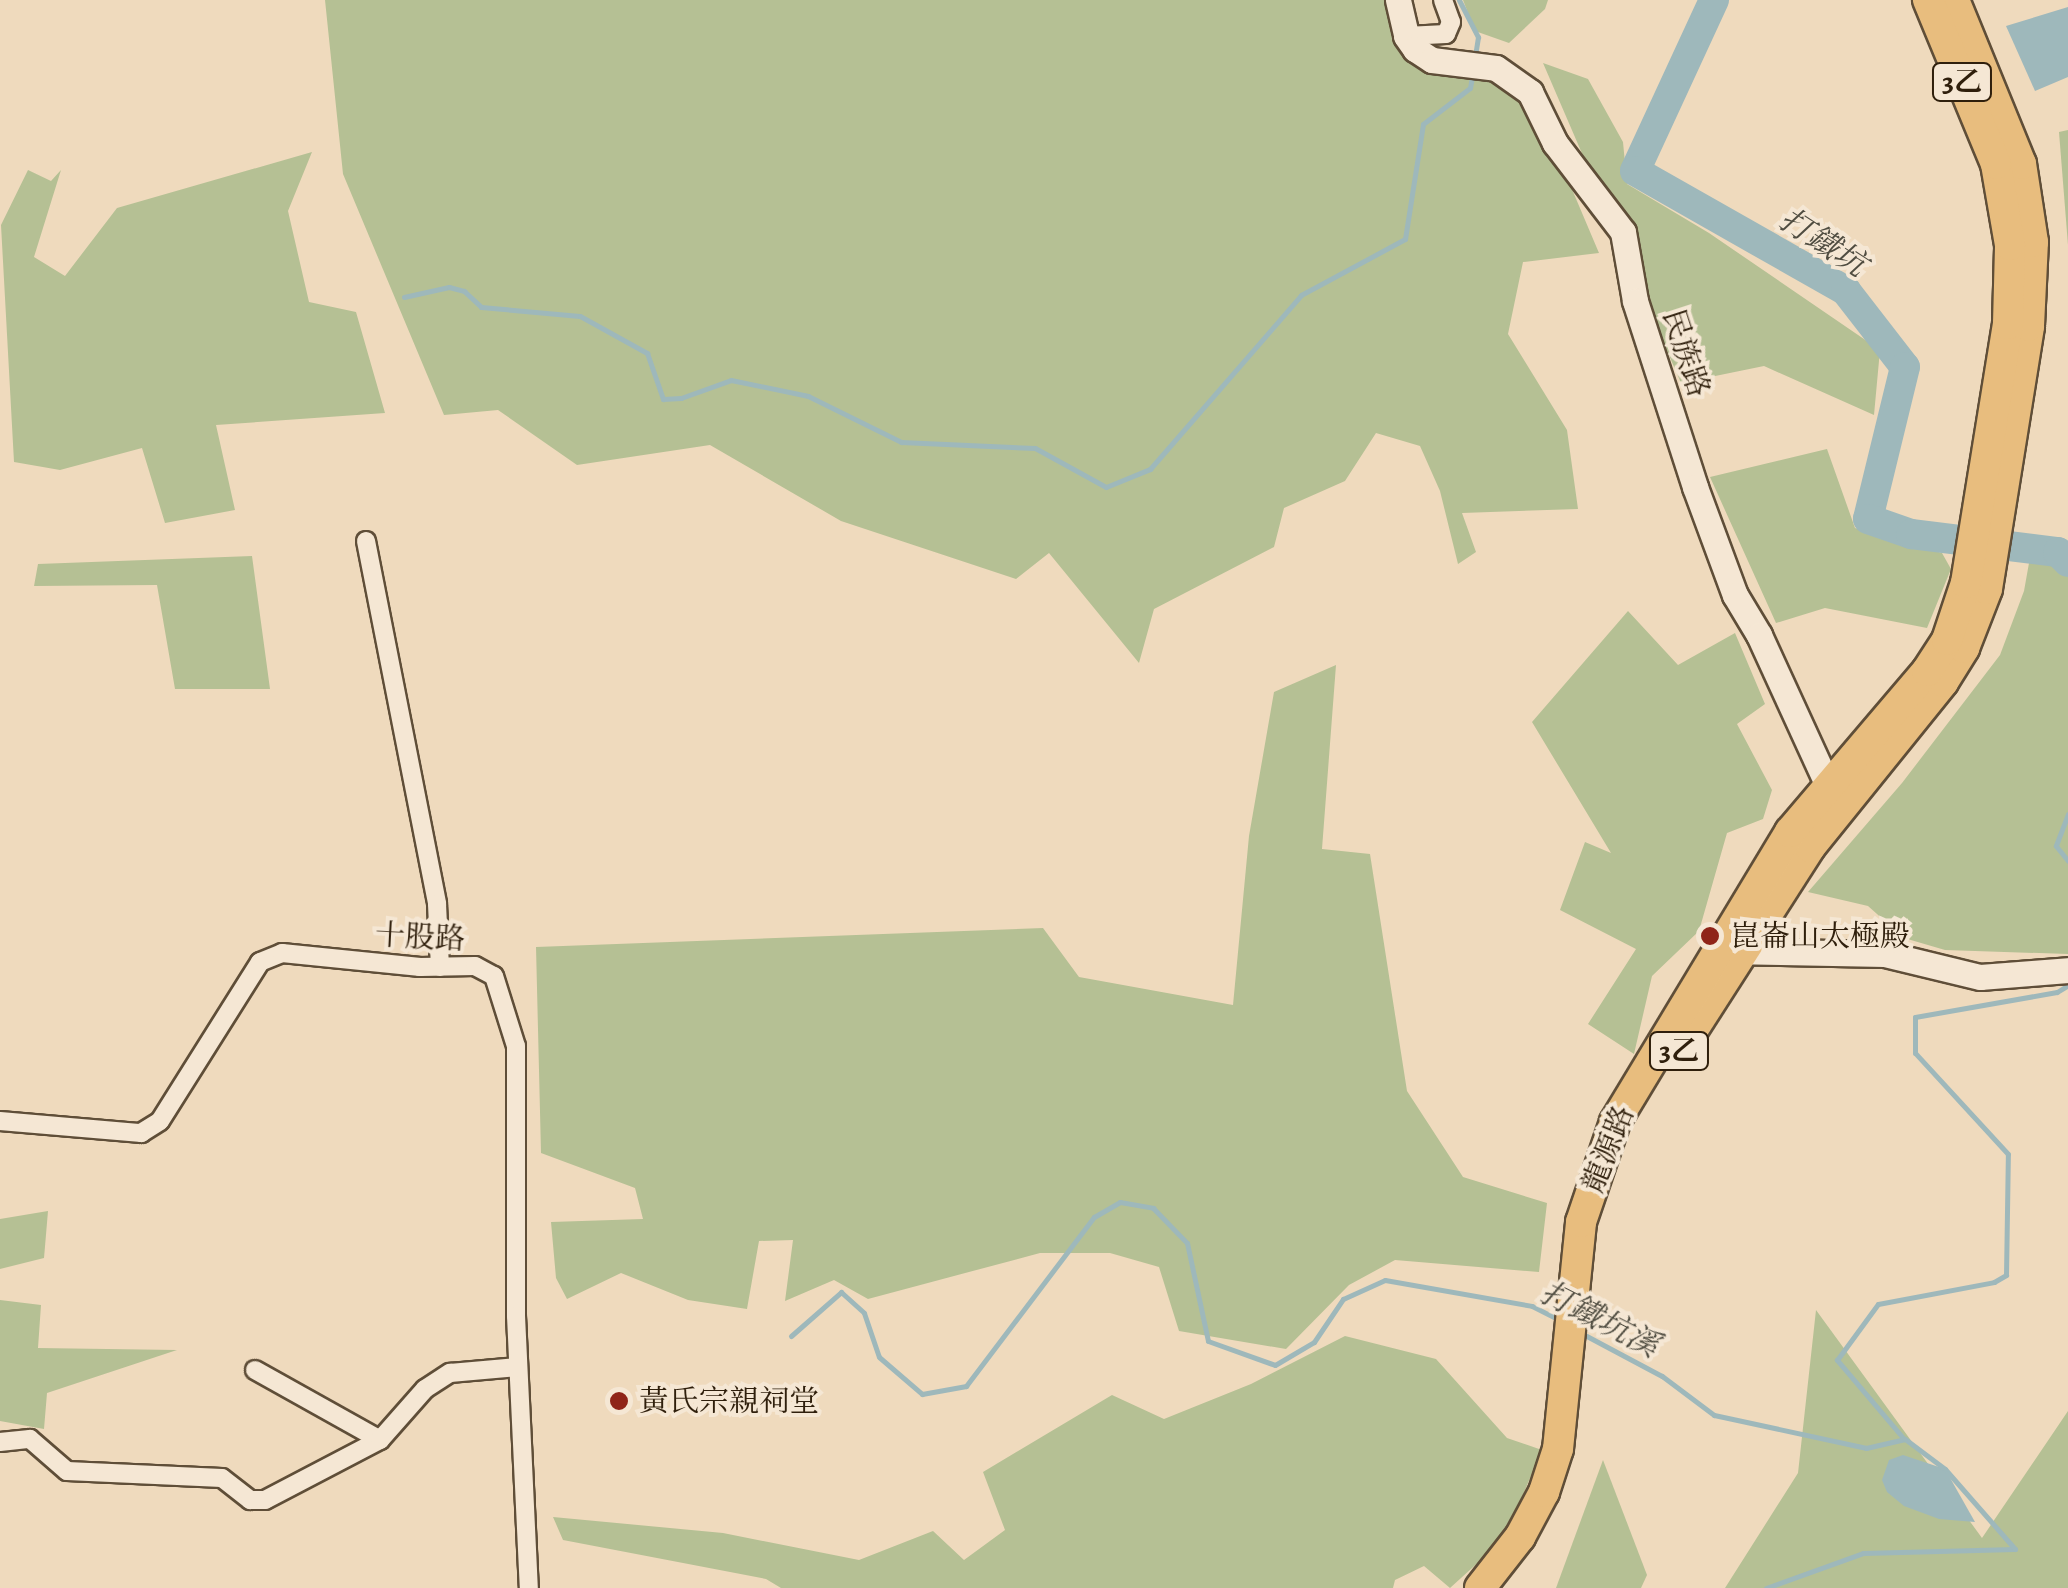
<!DOCTYPE html>
<html>
<head>
<meta charset="utf-8">
<style>
	body { margin:0 }
	#map { position:relative; width:2068px; height:1588px; overflow:hidden; background:#efdabd; font-family:Alegreya,"Noto Serif TC",serif }
	div>[style] { position:absolute }
	.green>* { inset:0; background:#b5c094 }
	.water>* { inset:0; background:#9eb8bb }
	.stream>* { height:5px; margin:-2.5px; padding:0 2.5px; transform-origin:2.5px; border-radius:2.5px; background:#9eb8bb }
	.river>* { height:30px; margin:-15px; padding:0 15px; transform-origin:15px; border-radius:15px; background:#9eb8bb }
	.roads { filter:drop-shadow(2px 0 #5f4e38) drop-shadow(-2px 0 #5f4e38) drop-shadow(0 2px #5f4e38) drop-shadow(0 -2px #5f4e38) }
	.street>* { height:18px; margin:-9px; padding:0 9px; transform-origin:9px; border-radius:9px; background:#f5e7d4 }
	.secondary>* { height:25px; margin:-12.5px; padding:0 12.5px; transform-origin:12.5px; border-radius:12.5px; background:#f5e7d4 }
	.primary>* { height:30px; margin:-15px; padding:0 15px; transform-origin:15px; border-radius:15px; background:#e8bd7e }
	.dots>* { width:28px; height:28px; translate:-50% -50%; box-sizing:border-box; border:5px solid #f5e7d4; border-radius:50% }
	span { translate:-50% -50%; white-space:nowrap; text-align:center; line-height:1.15; -webkit-text-stroke:8px #f5e7d4; paint-order:stroke }
	.shield-label span { padding:2px 8px; background:#f5e7d4; border:2px solid; border-radius:8px; -webkit-text-stroke-width:0 }
	.shield-label { font-size:28px; color:#2f1f0c; font-weight:700 }
	.street-label { font-size:30px; color:#2f1f0c }
	.poi-label { font-size:30px; color:#2f1f0c }
	.left { translate:0 -50%; text-align:left }
	.water-label { font-size:32px; color:#504d41; font-style:italic }
</style>
</head>
<body>
<div id="map">
	<div class="green">
		<i style="clip-path:polygon(325px 0,1399px 0,1416px 51px,1489px 66px,1546px 128px,1599px 253px,1523px 262px,1508px 334px,1567px 430px,1578px 509px,1462px 513px,1476px 552px,1458px 564px,1440px 491px,1420px 446px,1376px 433px,1345px 481px,1284px 508px,1274px 547px,1154px 609px,1139px 663px,1049px 553px,1016px 579px,841px 521px,710px 445px,577px 465px,498px 410px,444px 415px,343px 174px)"></i>
		<i style="clip-path:polygon(1463px 0,1548px 0,1545px 9px,1509px 43px,1475px 31px)"></i>
		<i style="clip-path:polygon(1543px 63px,1588px 79px,1623px 142px,1627px 184px,1709px 233px,1880px 350px,1874px 415px,1764px 366px,1681px 383px)"></i>
		<i style="clip-path:polygon(2068px 130px,2068px 245px,2059px 132px)"></i>
		<i style="clip-path:polygon(312px 152px,288px 211px,309px 302px,356px 312px,385px 413px,216px 425px,235px 510px,165px 523px,142px 448px,60px 470px,14px 462px,1px 225px,28px 170px,51px 181px,61px 170px,34px 257px,65px 276px,117px 208px)"></i>
		<i style="clip-path:polygon(1827px 449px,1855px 528px,1942px 553px,1951px 569px,1927px 628px,1825px 608px,1776px 623px,1710px 477px)"></i>
		<i style="clip-path:polygon(2034px 535px,2068px 548px,2068px 954px,1945px 950px,1904px 938px,1868px 906px,1808px 892px,1902px 783px,2000px 655px,2024px 591px)"></i>
		<i style="clip-path:polygon(252px 556px,270px 689px,175px 689px,157px 585px,34px 586px,38px 564px)"></i>
		<i style="clip-path:polygon(1628px 611px,1678px 665px,1735px 633px,1765px 704px,1737px 724px,1772px 790px,1763px 819px,1727px 833px,1699px 931px,1652px 976px,1634px 1054px,1588px 1024px,1636px 949px,1560px 910px,1585px 842px,1611px 853px,1532px 722px)"></i>
		<i style="clip-path:polygon(1336px 665px,1322px 849px,1370px 854px,1407px 1091px,1463px 1177px,1547px 1203px,1539px 1272px,1395px 1260px,1349px 1285px,1286px 1349px,1179px 1331px,1159px 1267px,1110px 1253px,1040px 1253px,868px 1299px,834px 1280px,785px 1301px,793px 1240px,759px 1241px,747px 1309px,688px 1300px,621px 1273px,567px 1299px,556px 1278px,551px 1222px,643px 1219px,635px 1188px,541px 1153px,536px 947px,1043px 928px,1079px 977px,1233px 1005px,1249px 836px,1274px 692px)"></i>
		<i style="clip-path:polygon(48px 1211px,44px 1258px,0 1269px,0 1219px)"></i>
		<i style="clip-path:polygon(0 1300px,41px 1305px,38px 1348px,177px 1350px,47px 1393px,44px 1429px,0 1421px)"></i>
		<i style="clip-path:polygon(1816px 1310px,1982px 1538px,2068px 1411px,2068px 1588px,1725px 1588px,1798px 1473px)"></i>
		<i style="clip-path:polygon(1345px 1336px,1436px 1359px,1507px 1438px,1542px 1450px,1504px 1539px,1450px 1588px,1424px 1566px,1395px 1580px,1393px 1588px,781px 1588px,766px 1579px,563px 1540px,553px 1517px,723px 1533px,859px 1560px,933px 1531px,964px 1560px,1005px 1530px,983px 1472px,1112px 1395px,1164px 1419px,1251px 1384px)"></i>
		<i style="clip-path:polygon(1603px 1460px,1647px 1575px,1641px 1588px,1556px 1588px)"></i>
	</div>
	<div class="water">
		<i style="clip-path:polygon(2068px 7px,2068px 77px,2035px 91px,2006px 26px)"></i>
		<i style="clip-path:polygon(1903px 1455px,1945px 1469px,1975px 1522px,1939px 1519px,1904px 1506px,1887px 1492px,1882px 1480px,1889px 1460px)"></i>
	</div>
	<div class="stream">
		<i style="left:1459px;top:0;width:42px;rotate:62.8deg"></i>
		<i style="left:1478px;top:37px;width:18px;rotate:99deg"></i>
		<i style="left:404px;top:297px;width:46px;rotate:-12.5deg"></i>
		<i style="left:449px;top:287px;width:16px;rotate:15deg"></i>
		<i style="left:464px;top:291px;width:23px;rotate:43deg"></i>
		<i style="left:481px;top:307px;width:99px;rotate:5.2deg"></i>
		<i style="left:580px;top:316px;width:77px;rotate:28.9deg"></i>
		<i style="left:647px;top:353px;width:49px;rotate:70.8deg"></i>
		<i style="left:663px;top:399px;width:18px;rotate:-3deg"></i>
		<i style="left:681px;top:398px;width:53px;rotate:-19.8deg"></i>
		<i style="left:731px;top:380px;width:79px;rotate:11.7deg"></i>
		<i style="left:808px;top:396px;width:104px;rotate:26.3deg"></i>
		<i style="left:901px;top:442px;width:134px;rotate:2.6deg"></i>
		<i style="left:1035px;top:448px;width:81px;rotate:28.8deg"></i>
		<i style="left:1106px;top:487px;width:48px;rotate:-22.2deg"></i>
		<i style="left:1150px;top:469px;width:230px;rotate:-49deg"></i>
		<i style="left:1301px;top:295px;width:118px;rotate:-28.3deg"></i>
		<i style="left:1405px;top:239px;width:116px;rotate:-81.1deg"></i>
		<i style="left:1423px;top:124px;width:59px;rotate:-37.5deg"></i>
		<i style="left:1470px;top:88px;width:17px;rotate:-80deg"></i>
		<i style="left:2068px;top:814px;width:34px;rotate:111deg"></i>
		<i style="left:2056px;top:846px;width:19px;rotate:51deg"></i>
		<i style="left:1581px;top:1333px;width:92px;rotate:28deg"></i>
		<i style="left:1662px;top:1376px;width:65px;rotate:36.9deg"></i>
		<i style="left:1714px;top:1415px;width:156px;rotate:12.2deg"></i>
		<i style="left:1866px;top:1448px;width:39px;rotate:-13deg"></i>
		<i style="left:1904px;top:1439px;width:104px;rotate:-130.3deg"></i>
		<i style="left:1837px;top:1360px;width:69px;rotate:-53.8deg"></i>
		<i style="left:1878px;top:1304px;width:118px;rotate:-10.7deg"></i>
		<i style="left:1994px;top:1282px;width:14px;rotate:-30deg"></i>
		<i style="left:2006px;top:1275px;width:121px;rotate:-89.1deg"></i>
		<i style="left:2008px;top:1154px;width:137px;rotate:-132.6deg"></i>
		<i style="left:1915px;top:1053px;width:36px;rotate:-90deg"></i>
		<i style="left:1915px;top:1017px;width:144px;rotate:-10deg"></i>
		<i style="left:2057px;top:992px;width:13px;rotate:-32deg"></i>
		<i style="left:791px;top:1336px;width:67px;rotate:-41.3deg"></i>
		<i style="left:841px;top:1292px;width:31px;rotate:42deg"></i>
		<i style="left:864px;top:1313px;width:46px;rotate:71.2deg"></i>
		<i style="left:879px;top:1357px;width:57px;rotate:40.7deg"></i>
		<i style="left:922px;top:1394px;width:45px;rotate:-10.3deg"></i>
		<i style="left:966px;top:1386px;width:212px;rotate:-52.9deg"></i>
		<i style="left:1094px;top:1217px;width:30px;rotate:-30deg"></i>
		<i style="left:1120px;top:1202px;width:34px;rotate:10deg"></i>
		<i style="left:1153px;top:1208px;width:49px;rotate:45.8deg"></i>
		<i style="left:1187px;top:1243px;width:100px;rotate:77.9deg"></i>
		<i style="left:1208px;top:1341px;width:71px;rotate:19.7deg"></i>
		<i style="left:1275px;top:1365px;width:45px;rotate:-30.5deg"></i>
		<i style="left:1314px;top:1342px;width:52px;rotate:-56deg"></i>
		<i style="left:1343px;top:1299px;width:46px;rotate:-24.3deg"></i>
		<i style="left:1385px;top:1280px;width:149px;rotate:10deg"></i>
		<i style="left:1532px;top:1306px;width:30px;rotate:27deg"></i>
		<i style="left:1766px;top:1588px;width:103px;rotate:-19.8deg"></i>
		<i style="left:1863px;top:1553px;width:152px;rotate:-1.5deg"></i>
		<i style="left:2015px;top:1549px;width:106px;rotate:-131.2deg"></i>
		<i style="left:1945px;top:1469px;width:50px;rotate:-143.1deg"></i>
	</div>
	<div class="river">
		<i style="left:1714px;top:0;width:188px;rotate:114.8deg"></i>
		<i style="left:1635px;top:171px;width:243px;rotate:29.6deg"></i>
		<i style="left:1846px;top:291px;width:96px;rotate:52.2deg"></i>
		<i style="left:1905px;top:367px;width:156px;rotate:103.7deg"></i>
		<i style="left:1868px;top:519px;width:46px;rotate:19.2deg"></i>
		<i style="left:1911px;top:534px;width:148px;rotate:7deg"></i>
		<i style="left:2058px;top:552px;width:14px;rotate:45deg"></i>
	</div>
	<div class="roads">
		<div class="street">
			<i style="left:1406px;top:36px;width:40px;rotate:-2.9deg"></i>
			<i style="left:1446px;top:34px;width:13px;rotate:-67deg"></i>
			<i style="left:1451px;top:22px;width:23px;rotate:-110deg"></i>
			<i style="left:366px;top:541px;width:370px;rotate:78.9deg"></i>
			<i style="left:437px;top:904px;width:63px;rotate:87.3deg"></i>
			<i style="left:0;top:1121px;width:142px;rotate:4.9deg"></i>
			<i style="left:141px;top:1133px;width:22px;rotate:-32deg"></i>
			<i style="left:160px;top:1121px;width:188px;rotate:-57.8deg"></i>
			<i style="left:260px;top:962px;width:24px;rotate:-22deg"></i>
			<i style="left:282px;top:953px;width:139px;rotate:5.8deg"></i>
			<i style="left:420px;top:967px;width:55px;rotate:-1deg"></i>
			<i style="left:475px;top:966px;width:21px;rotate:28deg"></i>
			<i style="left:494px;top:976px;width:73px;rotate:72.6deg"></i>
			<i style="left:516px;top:1046px;width:270px;rotate:90deg"></i>
			<i style="left:516px;top:1316px;width:272px;rotate:87.3deg"></i>
			<i style="left:255px;top:1370px;width:143px;rotate:29.2deg"></i>
			<i style="left:0;top:1442px;width:30px;rotate:-6deg"></i>
			<i style="left:30px;top:1439px;width:49px;rotate:40.9deg"></i>
			<i style="left:67px;top:1471px;width:155px;rotate:2.6deg"></i>
			<i style="left:222px;top:1478px;width:36px;rotate:38deg"></i>
			<i style="left:250px;top:1500px;width:15px"></i>
			<i style="left:265px;top:1500px;width:130px;rotate:-27.6deg"></i>
			<i style="left:380px;top:1440px;width:68px;rotate:-48.6deg"></i>
			<i style="left:425px;top:1389px;width:30px;rotate:-33deg"></i>
			<i style="left:450px;top:1373px;width:68px;rotate:-5deg"></i>
		</div>
		<div class="secondary">
			<i style="left:1398px;top:0;width:37px;rotate:77deg"></i>
			<i style="left:1406px;top:36px;width:16px;rotate:55deg"></i>
			<i style="left:1415px;top:49px;width:20px;rotate:33deg"></i>
			<i style="left:1432px;top:60px;width:64px;rotate:7.1deg"></i>
			<i style="left:1496px;top:68px;width:42px;rotate:35.2deg"></i>
			<i style="left:1530px;top:92px;width:57px;rotate:63.9deg"></i>
			<i style="left:1555px;top:143px;width:112px;rotate:52.6deg"></i>
			<i style="left:1623px;top:232px;width:70px;rotate:80.1deg"></i>
			<i style="left:1635px;top:301px;width:195px;rotate:72.1deg"></i>
			<i style="left:1695px;top:487px;width:115px;rotate:69.7deg"></i>
			<i style="left:1735px;top:595px;width:47px;rotate:59deg"></i>
			<i style="left:1759px;top:635px;width:185px;rotate:65.4deg"></i>
			<i style="left:1728px;top:951px;width:157px;rotate:1.1deg"></i>
			<i style="left:1885px;top:954px;width:98px;rotate:13.6deg"></i>
			<i style="left:1980px;top:977px;width:88px;rotate:-4.5deg"></i>
		</div>
		<div class="primary">
			<i style="left:1694px;top:1028px;width:215px;rotate:-57.3deg"></i>
			<i style="left:1810px;top:847px;width:212px;rotate:-51.1deg"></i>
			<i style="left:1943px;top:682px;width:40px;rotate:-58deg"></i>
			<i style="left:1964px;top:648px;width:63px;rotate:-68.7deg"></i>
			<i style="left:1987px;top:589px;width:266px;rotate:-80.9deg"></i>
			<i style="left:2029px;top:326px;width:84px;rotate:-87.3deg"></i>
			<i style="left:2033px;top:242px;width:79px;rotate:-98.7deg"></i>
			<i style="left:2021px;top:164px;width:177px;rotate:-112.2deg"></i>
			<i style="left:1480px;top:1588px;width:65px;rotate:-51.9deg"></i>
			<i style="left:1520px;top:1537px;width:51px;rotate:-61.9deg"></i>
			<i style="left:1544px;top:1492px;width:45px;rotate:-72deg"></i>
			<i style="left:1558px;top:1449px;width:228px;rotate:-84.2deg"></i>
			<i style="left:1581px;top:1222px;width:106px;rotate:-71.2deg"></i>
			<i style="left:1615px;top:1122px;width:339px;rotate:-58.9deg"></i>
			<i style="left:1790px;top:832px;width:211px;rotate:-49.6deg"></i>
			<i style="left:1927px;top:671px;width:37px;rotate:-57deg"></i>
			<i style="left:1947px;top:640px;width:60px;rotate:-71.6deg"></i>
			<i style="left:1966px;top:583px;width:262px;rotate:-80.8deg"></i>
			<i style="left:2008px;top:324px;width:79px;rotate:-88.5deg"></i>
			<i style="left:2010px;top:245px;width:82px;rotate:-99.8deg"></i>
			<i style="left:1996px;top:164px;width:178px;rotate:-112.5deg"></i>
		</div>
	</div>
	<div class="dots">
		<i style="left:1710px;top:936px;background:#8f2418"></i>
		<i style="left:619px;top:1401px;background:#8f2418"></i>
	</div>
	<div class="shield-label">
		<span style="left:1962px;top:82px">3乙</span>
		<span style="left:1679px;top:1051px">3乙</span>
	</div>
	<div class="street-label">
		<span style="left:1686px;top:353px;rotate:72deg">民族路</span>
		<span style="left:420px;top:937px;rotate:3deg">十股路</span>
		<span style="left:1608px;top:1149px;rotate:-68deg">龍源路</span>
	</div>
	<div class="poi-label">
		<span class="left" style="left:1730px;top:936px">崑崙山太極殿</span>
		<span class="left" style="left:639px;top:1401px">黃氏宗親祠堂</span>
	</div>
	<div class="water-label">
		<span style="left:1823px;top:242px;rotate:33deg">打鐵坑</span>
		<span style="left:1600px;top:1319px;rotate:27deg">打鐵坑溪</span>
	</div>
</div>
</body>
</html>
